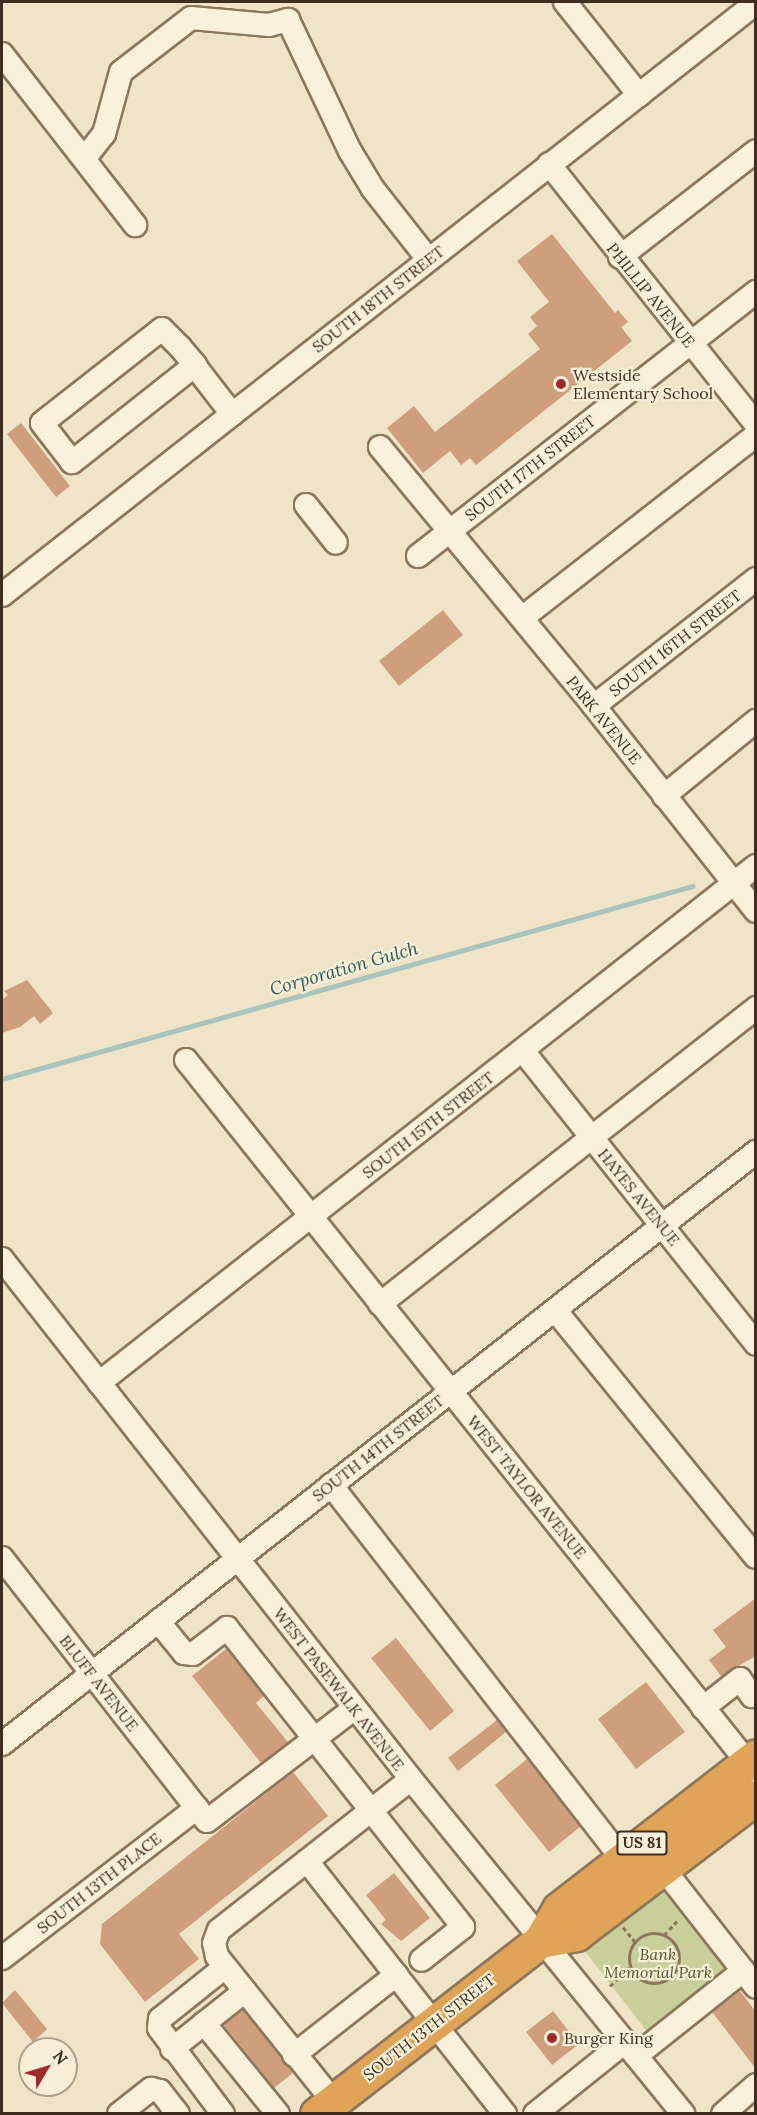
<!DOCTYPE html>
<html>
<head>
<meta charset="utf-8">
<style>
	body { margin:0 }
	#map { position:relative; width:757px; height:2115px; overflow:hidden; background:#f0e4c8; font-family:Lora,serif }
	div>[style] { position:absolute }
	.green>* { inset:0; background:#c9cf9b }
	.stream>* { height:4.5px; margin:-2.25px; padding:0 2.25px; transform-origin:2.25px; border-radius:2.25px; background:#a9c4bc }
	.building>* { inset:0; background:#cf9f7d }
	.path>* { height:3px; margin-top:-1.5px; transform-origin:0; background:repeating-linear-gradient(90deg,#8d765c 0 4.5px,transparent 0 7.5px) }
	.path>.ring { margin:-1.5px; padding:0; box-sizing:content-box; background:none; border:3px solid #8d765c; border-radius:50% }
	.roads { filter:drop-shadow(2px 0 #8d765c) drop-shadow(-2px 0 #8d765c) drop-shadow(0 2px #8d765c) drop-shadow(0 -2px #8d765c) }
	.minor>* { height:22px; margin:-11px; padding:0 11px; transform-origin:11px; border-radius:11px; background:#faf1dc }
	.highway>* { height:33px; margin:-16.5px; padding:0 16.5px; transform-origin:16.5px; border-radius:16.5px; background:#e0a458 }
	.dots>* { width:16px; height:16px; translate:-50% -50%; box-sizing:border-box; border:3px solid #f7eed8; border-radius:50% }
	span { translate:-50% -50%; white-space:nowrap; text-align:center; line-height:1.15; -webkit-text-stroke:4.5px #f7eed8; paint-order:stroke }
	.shield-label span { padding:2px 4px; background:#f7eed8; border:2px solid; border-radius:4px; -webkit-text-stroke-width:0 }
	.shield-label { font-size:15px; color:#3d2e20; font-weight:700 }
	.street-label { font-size:16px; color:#3d2e20 }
	.poi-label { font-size:16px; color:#3d2e20 }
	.left { translate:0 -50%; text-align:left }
	.park-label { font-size:16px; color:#4d5a26; font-style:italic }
	.water-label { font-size:18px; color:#2f5d5a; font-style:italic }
	.frame { position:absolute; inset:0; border:3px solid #3d2e20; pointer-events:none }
	.north { position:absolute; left:18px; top:2037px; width:60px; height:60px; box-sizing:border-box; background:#f7eed8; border:2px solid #ada18e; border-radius:50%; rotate:52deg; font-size:16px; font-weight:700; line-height:24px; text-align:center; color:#3d2e20 }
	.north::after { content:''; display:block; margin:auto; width:21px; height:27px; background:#9e2a2b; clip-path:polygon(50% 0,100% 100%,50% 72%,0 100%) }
</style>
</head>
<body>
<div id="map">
	<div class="green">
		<i style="clip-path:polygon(658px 1877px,734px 1977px,652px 2038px,581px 1946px)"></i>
	</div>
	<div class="stream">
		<i style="left:2px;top:1079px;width:717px;rotate:-15.61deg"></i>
	</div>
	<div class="building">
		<i style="clip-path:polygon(552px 234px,615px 313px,618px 310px,628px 322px,621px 327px,632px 341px,476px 465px,470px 458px,461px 465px,450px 451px,423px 473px,387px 428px,414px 406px,435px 432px,540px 349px,528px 334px,537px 326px,530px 317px,549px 302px,517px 261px)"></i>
		<i style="clip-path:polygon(21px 423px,70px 486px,56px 497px,7px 434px)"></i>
		<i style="clip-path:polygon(443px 610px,463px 635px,399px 686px,379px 661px)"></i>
		<i style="clip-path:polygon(27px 980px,53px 1013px,40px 1024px,34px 1016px,20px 1027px,2px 1033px,2px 1000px,8px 995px,4px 991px)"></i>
		<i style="clip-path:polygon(756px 1598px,756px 1656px,721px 1676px,709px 1660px,726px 1647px,713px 1630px)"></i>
		<i style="clip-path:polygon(396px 1638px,454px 1711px,430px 1731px,371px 1658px)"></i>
		<i style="clip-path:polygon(226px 1649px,264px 1696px,256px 1703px,288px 1742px,261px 1763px,192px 1676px)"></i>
		<i style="clip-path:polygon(646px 1682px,685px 1732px,636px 1769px,598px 1719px)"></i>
		<i style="clip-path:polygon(497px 1720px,506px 1732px,458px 1771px,448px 1758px)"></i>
		<i style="clip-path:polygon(527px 1759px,580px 1827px,549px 1852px,495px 1785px)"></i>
		<i style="clip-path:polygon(293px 1772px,328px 1816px,179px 1934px,199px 1959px,145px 2002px,100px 1944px,102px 1924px)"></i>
		<i style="clip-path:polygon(394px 1873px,430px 1918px,401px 1941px,381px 1924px,386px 1920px,366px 1895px)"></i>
		<i style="clip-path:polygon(15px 1990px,47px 2029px,33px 2042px,2px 2003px)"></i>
		<i style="clip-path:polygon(740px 1991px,756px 2012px,756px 2069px,712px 2012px)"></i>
		<i style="clip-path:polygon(243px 2010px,293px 2073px,274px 2088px,224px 2025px)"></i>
		<i style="clip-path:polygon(553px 2011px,579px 2044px,552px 2065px,526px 2032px)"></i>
	</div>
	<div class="path">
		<i style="left:623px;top:1927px;width:19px;rotate:51deg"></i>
		<i class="ring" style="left:629px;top:1933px;width:47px;height:47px"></i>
		<i style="left:664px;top:1935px;width:19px;rotate:-47deg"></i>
		<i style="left:610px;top:1986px;width:28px;rotate:-44deg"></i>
	</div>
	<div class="roads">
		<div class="minor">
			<i style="left:565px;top:2px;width:119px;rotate:51.5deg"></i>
			<i style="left:2px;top:54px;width:217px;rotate:52.1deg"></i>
			<i style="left:85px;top:158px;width:31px;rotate:-52deg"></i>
			<i style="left:104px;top:134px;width:64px;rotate:-74.7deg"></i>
			<i style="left:121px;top:72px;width:88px;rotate:-37.6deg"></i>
			<i style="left:191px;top:18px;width:78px;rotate:5.1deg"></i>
			<i style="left:269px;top:25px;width:20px;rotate:-15deg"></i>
			<i style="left:288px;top:20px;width:145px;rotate:64.7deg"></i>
			<i style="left:350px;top:151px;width:44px;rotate:58.8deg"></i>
			<i style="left:373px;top:189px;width:89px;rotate:51.8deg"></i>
			<i style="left:549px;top:164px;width:332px;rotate:51.5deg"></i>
			<i style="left:620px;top:257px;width:172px;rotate:-37.9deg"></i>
			<i style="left:195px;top:365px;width:157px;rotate:141.7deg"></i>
			<i style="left:72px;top:462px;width:49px;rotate:-127.6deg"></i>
			<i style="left:42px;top:423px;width:152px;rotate:-38.1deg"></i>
			<i style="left:162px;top:329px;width:25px;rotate:45deg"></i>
			<i style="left:180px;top:347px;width:23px;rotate:50deg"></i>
			<i style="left:195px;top:365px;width:6px;rotate:59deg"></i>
			<i style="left:198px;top:370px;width:56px;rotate:52.3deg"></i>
			<i style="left:380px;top:447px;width:336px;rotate:50.4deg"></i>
			<i style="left:594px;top:706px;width:261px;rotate:51.7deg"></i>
			<i style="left:306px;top:505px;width:48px;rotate:51.7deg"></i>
			<i style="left:418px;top:556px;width:429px;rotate:-38deg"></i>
			<i style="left:2px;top:595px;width:959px;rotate:-38.14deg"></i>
			<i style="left:522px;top:618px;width:297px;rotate:-38deg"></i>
			<i style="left:594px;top:706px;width:206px;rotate:-38.1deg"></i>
			<i style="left:664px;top:796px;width:119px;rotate:-39.2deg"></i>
			<i style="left:523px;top:1051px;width:374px;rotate:51.5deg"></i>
			<i style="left:186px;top:1060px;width:913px;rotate:51.36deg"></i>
			<i style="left:2px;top:1259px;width:662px;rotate:51.81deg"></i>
			<i style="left:411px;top:1779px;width:432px;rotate:50.9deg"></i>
			<i style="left:380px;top:1304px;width:479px;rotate:-38.2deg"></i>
			<i style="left:555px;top:1310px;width:318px;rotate:50.9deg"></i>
			<i style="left:99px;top:1383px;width:836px;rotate:-38.2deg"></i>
			<i style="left:331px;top:1485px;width:474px;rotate:52.1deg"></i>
			<i style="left:2px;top:1558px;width:333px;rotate:52.1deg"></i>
			<i style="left:207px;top:1821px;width:186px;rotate:-37.4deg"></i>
			<i style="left:158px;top:1621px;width:41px;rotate:50.9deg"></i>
			<i style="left:184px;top:1653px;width:9px;rotate:6deg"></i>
			<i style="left:193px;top:1654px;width:43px;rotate:-37.4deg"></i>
			<i style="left:227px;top:1628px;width:381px;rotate:51.7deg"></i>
			<i style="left:463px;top:1927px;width:53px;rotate:141.8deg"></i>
			<i style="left:703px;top:1708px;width:47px;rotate:-38.1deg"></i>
			<i style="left:740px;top:1679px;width:21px;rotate:55deg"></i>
			<i style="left:2px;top:1744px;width:959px;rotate:-38.14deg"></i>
			<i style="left:307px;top:1861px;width:145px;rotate:52deg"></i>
			<i style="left:662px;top:1867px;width:152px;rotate:51.9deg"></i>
			<i style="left:2px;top:1958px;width:246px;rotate:-37.6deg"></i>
			<i style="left:204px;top:2023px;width:117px;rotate:50.9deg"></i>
			<i style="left:172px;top:2049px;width:93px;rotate:-38.5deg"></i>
			<i style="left:294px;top:2055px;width:130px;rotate:-38.1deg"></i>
			<i style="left:396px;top:1975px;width:177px;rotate:51.9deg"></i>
			<i style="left:636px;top:2056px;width:137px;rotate:-38.5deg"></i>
			<i style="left:333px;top:2101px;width:186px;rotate:-128.7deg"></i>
			<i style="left:217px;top:1956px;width:13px;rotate:-103deg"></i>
			<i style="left:214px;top:1943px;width:14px;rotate:-69deg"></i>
			<i style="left:219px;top:1930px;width:244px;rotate:-38.2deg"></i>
			<i style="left:119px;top:2114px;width:41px;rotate:-38deg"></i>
			<i style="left:151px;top:2089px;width:9px;rotate:13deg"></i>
			<i style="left:160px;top:2091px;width:29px;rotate:52deg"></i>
			<i style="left:223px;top:2114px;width:107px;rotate:-126.7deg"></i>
			<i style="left:159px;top:2028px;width:9px;rotate:-84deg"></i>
			<i style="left:160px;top:2019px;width:83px;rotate:-38.7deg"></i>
			<i style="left:535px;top:2114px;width:115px;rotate:-38.7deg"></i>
			<i style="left:723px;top:2114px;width:44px;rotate:-41.3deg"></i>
		</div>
		<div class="highway">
			<i style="left:540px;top:1941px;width:37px;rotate:-11deg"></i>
			<i style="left:576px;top:1934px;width:226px;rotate:-37.3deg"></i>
			<i style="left:317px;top:2114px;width:282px;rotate:-37.8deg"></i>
			<i style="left:540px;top:1941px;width:37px;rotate:-59deg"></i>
			<i style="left:559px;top:1909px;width:249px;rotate:-37.8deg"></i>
		</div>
	</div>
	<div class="dots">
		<i style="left:561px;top:384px;background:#9e2a2b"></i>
		<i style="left:552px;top:2038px;background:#9e2a2b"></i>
	</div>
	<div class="shield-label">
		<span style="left:642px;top:1843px">US 81</span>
	</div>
	<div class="street-label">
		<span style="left:651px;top:295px;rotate:51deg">PHILLIP AVENUE</span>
		<span style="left:378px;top:299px;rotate:-38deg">SOUTH 18TH STREET</span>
		<span style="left:530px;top:468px;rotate:-38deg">SOUTH 17TH STREET</span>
		<span style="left:675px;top:643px;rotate:-38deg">SOUTH 16TH STREET</span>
		<span style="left:604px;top:720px;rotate:51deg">PARK AVENUE</span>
		<span style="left:428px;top:1125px;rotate:-38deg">SOUTH 15TH STREET</span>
		<span style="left:639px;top:1197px;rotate:51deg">HAYES AVENUE</span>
		<span style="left:378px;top:1448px;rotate:-38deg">SOUTH 14TH STREET</span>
		<span style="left:527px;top:1487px;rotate:51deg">WEST TAYLOR AVENUE</span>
		<span style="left:99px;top:1683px;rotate:52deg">BLUFF AVENUE</span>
		<span style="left:339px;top:1689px;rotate:52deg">WEST PASEWALK AVENUE</span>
		<span style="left:99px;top:1883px;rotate:-38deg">SOUTH 13TH PLACE</span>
		<span style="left:429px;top:2027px;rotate:-38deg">SOUTH 13TH STREET</span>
	</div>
	<div class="poi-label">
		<span class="left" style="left:573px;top:384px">Westside<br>Elementary School</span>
		<span class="left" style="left:564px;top:2038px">Burger King</span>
	</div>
	<div class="park-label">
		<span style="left:658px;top:1963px">Bank<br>Memorial Park</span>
	</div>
	<div class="water-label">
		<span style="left:344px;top:969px;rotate:-16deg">Corporation Gulch</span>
	</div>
	<div class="frame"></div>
	<div class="north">N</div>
</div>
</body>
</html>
